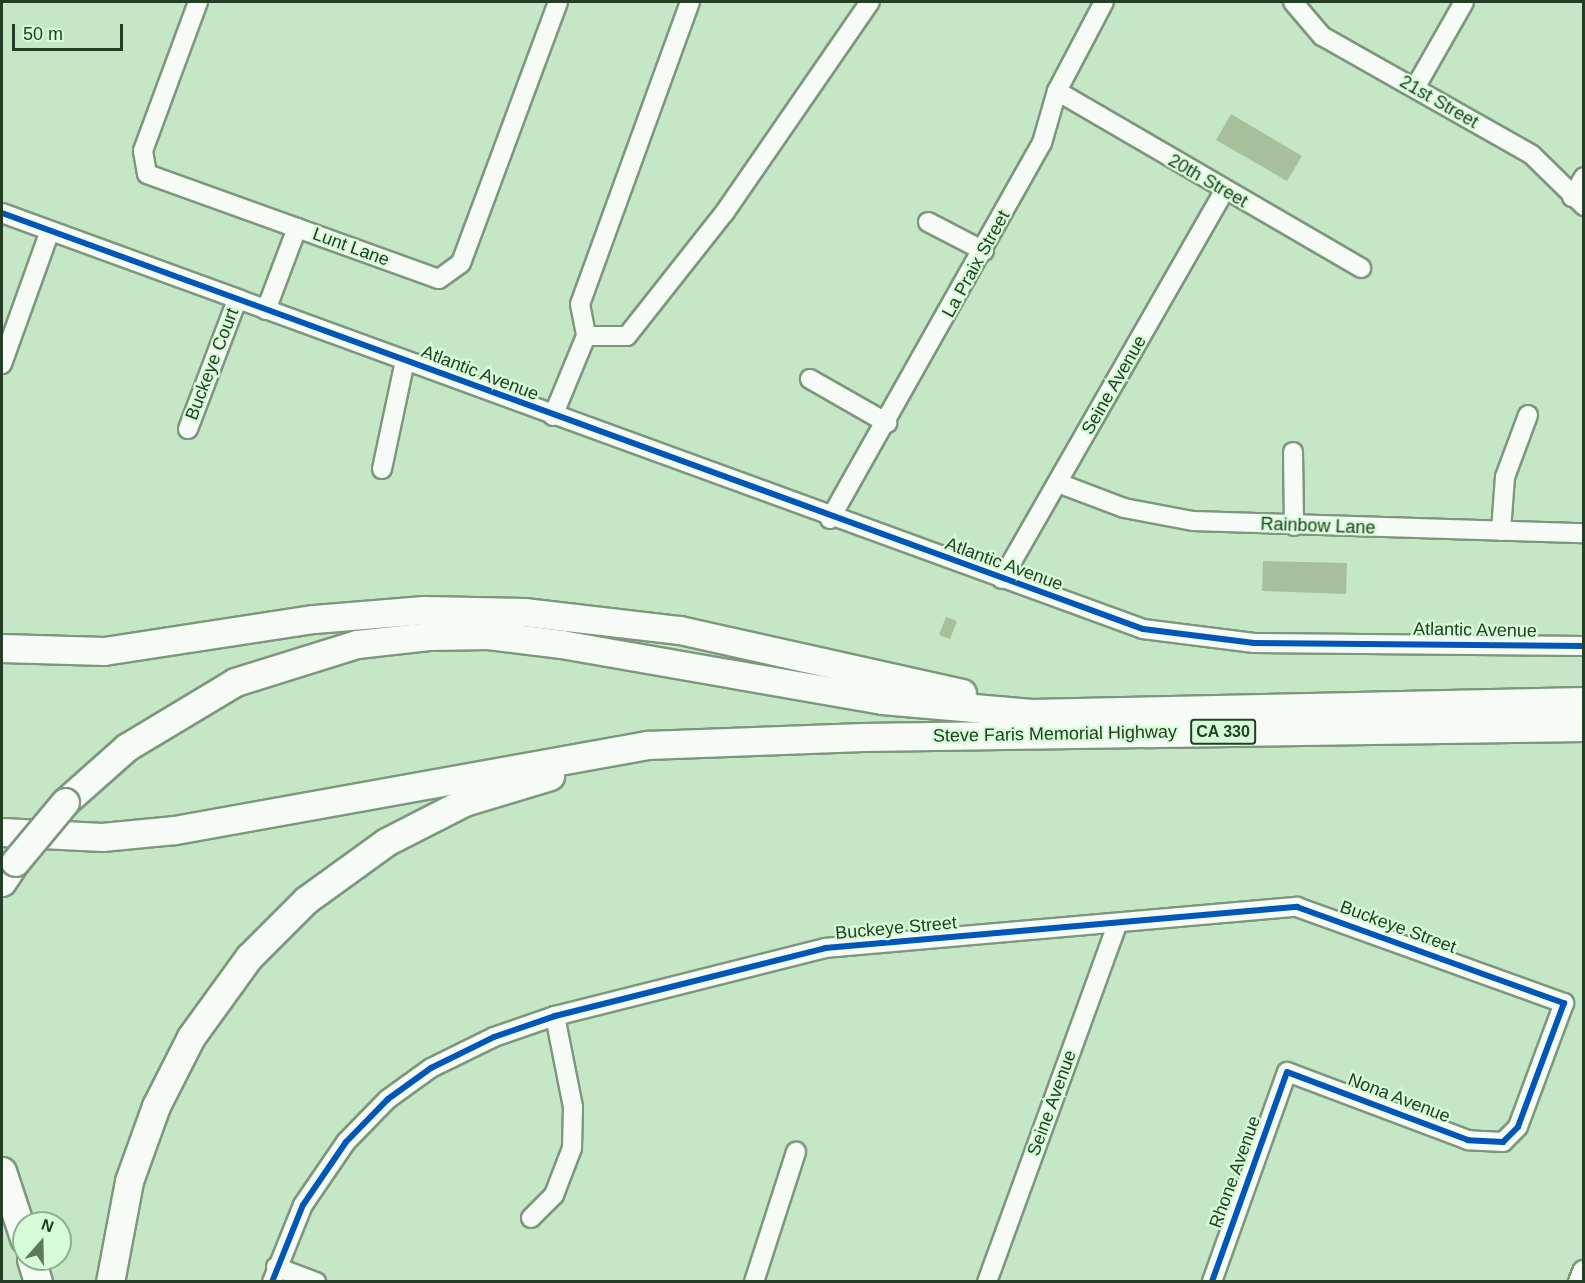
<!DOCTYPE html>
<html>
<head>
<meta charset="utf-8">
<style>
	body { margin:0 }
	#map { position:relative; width:1585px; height:1283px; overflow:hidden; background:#c5e7c6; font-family:Helvetica,sans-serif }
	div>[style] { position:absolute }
	.building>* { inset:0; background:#a8bf9b }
	.roads { filter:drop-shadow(2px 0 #7d977e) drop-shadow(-2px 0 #7d977e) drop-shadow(0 2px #7d977e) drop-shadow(0 -2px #7d977e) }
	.minor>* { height:18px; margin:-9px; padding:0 9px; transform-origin:9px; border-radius:9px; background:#f6fbf6 }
	.major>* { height:22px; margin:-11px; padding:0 11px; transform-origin:11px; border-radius:11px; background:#f6fbf6 }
	.highway>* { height:27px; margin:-13.5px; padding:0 13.5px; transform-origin:13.5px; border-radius:13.5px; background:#f6fbf6 }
	.bridges { filter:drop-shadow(2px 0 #7d977e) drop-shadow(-2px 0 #7d977e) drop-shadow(0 2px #7d977e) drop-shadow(0 -2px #7d977e) }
	.highway-bridge>* { height:27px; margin:-13.5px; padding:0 13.5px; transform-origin:13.5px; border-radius:13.5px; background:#f6fbf6 }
	.cycleway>* { height:6px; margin:-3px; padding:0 3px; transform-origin:3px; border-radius:3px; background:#0057b8 }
	span { translate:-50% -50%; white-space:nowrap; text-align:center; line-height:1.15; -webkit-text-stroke:4.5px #d6fcd7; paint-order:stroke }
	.shield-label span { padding:2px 4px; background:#d6fcd7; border:2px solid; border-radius:4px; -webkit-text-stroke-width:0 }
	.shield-label { font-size:16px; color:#243e26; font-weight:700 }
	.street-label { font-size:18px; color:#243e26 }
	.frame { position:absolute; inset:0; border:3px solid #243e26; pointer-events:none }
	.north { position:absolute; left:12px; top:1211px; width:60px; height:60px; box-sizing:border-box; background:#d6fcd7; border:2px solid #8fb090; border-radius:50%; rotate:20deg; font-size:16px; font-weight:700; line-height:24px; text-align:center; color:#243e26 }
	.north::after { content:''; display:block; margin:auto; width:21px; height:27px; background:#5c795e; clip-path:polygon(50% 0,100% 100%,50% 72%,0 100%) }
	.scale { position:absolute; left:12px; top:24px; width:111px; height:27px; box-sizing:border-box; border:3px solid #243e26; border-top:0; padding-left:8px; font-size:18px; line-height:21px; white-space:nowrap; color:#243e26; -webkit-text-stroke:4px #d6fcd7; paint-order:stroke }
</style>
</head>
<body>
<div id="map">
	<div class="building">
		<i style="clip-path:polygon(1231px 114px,1302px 156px,1287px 181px,1216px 140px)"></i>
		<i style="clip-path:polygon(1263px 561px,1347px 563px,1346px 594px,1262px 591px)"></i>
		<i style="clip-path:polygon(946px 617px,957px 621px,950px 639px,939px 635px)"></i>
	</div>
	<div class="roads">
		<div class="minor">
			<i style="left:198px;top:2px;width:159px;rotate:110.3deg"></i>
			<i style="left:143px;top:151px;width:23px;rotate:80deg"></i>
			<i style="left:147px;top:174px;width:310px;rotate:19.8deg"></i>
			<i style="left:439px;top:279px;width:27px;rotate:-36deg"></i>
			<i style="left:461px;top:263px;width:278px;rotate:-69.6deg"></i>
			<i style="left:690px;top:2px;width:321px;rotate:110deg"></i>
			<i style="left:580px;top:304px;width:33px;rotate:79deg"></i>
			<i style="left:586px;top:336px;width:41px"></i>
			<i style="left:627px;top:336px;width:158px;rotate:-51.7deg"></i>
			<i style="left:725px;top:212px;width:255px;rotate:-55.4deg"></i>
			<i style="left:1293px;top:2px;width:45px;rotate:49.5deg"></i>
			<i style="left:1322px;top:36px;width:241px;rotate:29.5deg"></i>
			<i style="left:1532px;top:155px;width:73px;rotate:44.4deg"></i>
			<i style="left:1415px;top:88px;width:99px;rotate:-60.3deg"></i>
			<i style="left:1057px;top:91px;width:352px;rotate:30.2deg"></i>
			<i style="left:1572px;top:197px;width:23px;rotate:-59deg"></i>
			<i style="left:2px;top:213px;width:1214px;rotate:20.03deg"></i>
			<i style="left:1143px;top:629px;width:112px;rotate:7.2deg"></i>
			<i style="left:1254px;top:643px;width:330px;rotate:0.5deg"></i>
			<i style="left:928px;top:222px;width:63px;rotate:27.4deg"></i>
			<i style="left:266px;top:310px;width:88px;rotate:-69.3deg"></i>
			<i style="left:2px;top:364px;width:141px;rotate:-70.2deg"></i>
			<i style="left:810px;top:379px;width:89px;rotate:29.7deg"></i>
			<i style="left:553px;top:416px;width:87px;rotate:-67.6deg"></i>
			<i style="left:188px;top:429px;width:138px;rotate:-69.2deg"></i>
			<i style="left:1293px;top:452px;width:74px;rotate:89.2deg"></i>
			<i style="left:382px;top:469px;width:110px;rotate:-78deg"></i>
			<i style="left:1058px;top:483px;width:71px;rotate:20.7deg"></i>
			<i style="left:1124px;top:508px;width:70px;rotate:10.7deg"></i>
			<i style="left:1193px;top:521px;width:391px;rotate:1.8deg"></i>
			<i style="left:830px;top:519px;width:432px;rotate:-60.6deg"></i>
			<i style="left:1042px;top:143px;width:54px;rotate:-73.9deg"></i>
			<i style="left:1057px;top:91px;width:101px;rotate:-62.2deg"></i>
			<i style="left:1501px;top:531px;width:54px;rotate:-85.8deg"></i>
			<i style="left:1505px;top:477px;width:66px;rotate:-69.6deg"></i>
			<i style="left:1002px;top:579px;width:447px;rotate:-60.2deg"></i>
			<i style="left:531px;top:1218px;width:33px;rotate:-45deg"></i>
			<i style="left:554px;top:1195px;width:50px;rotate:-69deg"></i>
			<i style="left:572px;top:1148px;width:41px;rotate:-88.6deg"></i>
			<i style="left:573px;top:1107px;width:93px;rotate:-101.2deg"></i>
			<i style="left:276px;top:1267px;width:43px;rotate:20.6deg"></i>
			<i style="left:272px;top:1282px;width:83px;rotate:-68.1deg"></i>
			<i style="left:303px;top:1205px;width:76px;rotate:-55.7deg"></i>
			<i style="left:346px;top:1142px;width:60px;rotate:-45.7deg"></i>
			<i style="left:388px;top:1099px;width:53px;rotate:-35.8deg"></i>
			<i style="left:431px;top:1068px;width:70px;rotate:-26.2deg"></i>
			<i style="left:494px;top:1037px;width:65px;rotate:-19deg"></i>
			<i style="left:555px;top:1016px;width:278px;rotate:-14.1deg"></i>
			<i style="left:825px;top:948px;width:474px;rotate:-5deg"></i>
			<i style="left:1297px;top:907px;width:284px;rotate:19.8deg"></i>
			<i style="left:1564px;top:1003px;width:132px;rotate:110.4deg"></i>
			<i style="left:1518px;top:1127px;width:21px;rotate:135deg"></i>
			<i style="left:1503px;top:1142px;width:35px;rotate:-177deg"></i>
			<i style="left:1468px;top:1140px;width:193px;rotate:-159.4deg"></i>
			<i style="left:1287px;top:1072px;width:223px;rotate:109.7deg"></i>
			<i style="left:754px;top:1282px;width:137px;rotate:-72.1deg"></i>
			<i style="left:987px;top:1282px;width:380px;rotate:-70deg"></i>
		</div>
		<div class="major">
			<i style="left:1580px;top:1282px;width:11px;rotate:-68deg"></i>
		</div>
		<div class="highway">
			<i style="left:2px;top:648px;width:102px;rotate:1.7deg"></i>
			<i style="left:104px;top:651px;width:212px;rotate:-8.7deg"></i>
			<i style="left:314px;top:619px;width:110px;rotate:-4.7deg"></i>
			<i style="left:424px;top:610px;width:100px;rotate:1.1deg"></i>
			<i style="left:524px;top:612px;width:157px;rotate:6.6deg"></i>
			<i style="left:680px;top:630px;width:289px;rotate:12.6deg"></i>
			<i style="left:65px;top:802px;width:83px;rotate:-41.6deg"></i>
			<i style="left:127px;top:747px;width:126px;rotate:-31deg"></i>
			<i style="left:235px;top:682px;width:128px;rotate:-17.3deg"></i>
			<i style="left:357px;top:644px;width:72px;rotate:-6.3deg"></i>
			<i style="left:429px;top:636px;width:59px;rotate:-1deg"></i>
			<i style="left:488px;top:635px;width:74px;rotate:7deg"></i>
			<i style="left:561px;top:644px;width:326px;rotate:9.9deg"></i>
			<i style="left:882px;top:700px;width:150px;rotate:5deg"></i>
			<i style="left:1031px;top:713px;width:553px;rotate:-1.24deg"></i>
			<i style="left:2px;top:832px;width:100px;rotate:2.9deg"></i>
			<i style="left:102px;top:837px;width:73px;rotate:-5.5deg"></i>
			<i style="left:175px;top:830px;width:480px;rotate:-10.2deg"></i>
			<i style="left:647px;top:745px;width:216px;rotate:-2.1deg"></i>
			<i style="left:863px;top:737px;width:721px;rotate:-0.79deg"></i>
			<i style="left:2px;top:882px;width:24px;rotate:-57deg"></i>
			<i style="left:2px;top:1171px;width:71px;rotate:71.8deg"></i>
			<i style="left:31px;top:1259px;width:24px;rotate:73deg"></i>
			<i style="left:110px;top:1282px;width:103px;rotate:-79.3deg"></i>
			<i style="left:129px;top:1181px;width:80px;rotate:-70.2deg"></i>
			<i style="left:156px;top:1106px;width:77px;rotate:-63.1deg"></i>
			<i style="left:191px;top:1037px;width:99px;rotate:-54.1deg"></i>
			<i style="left:249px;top:957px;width:81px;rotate:-45deg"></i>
			<i style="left:306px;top:900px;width:99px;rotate:-35.9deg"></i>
			<i style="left:386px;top:842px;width:88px;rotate:-27.1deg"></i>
			<i style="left:464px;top:802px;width:90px;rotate:-16.8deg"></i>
		</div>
	</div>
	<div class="bridges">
		<div class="highway-bridge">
			<i style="left:15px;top:862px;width:78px;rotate:-50.2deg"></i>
		</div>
	</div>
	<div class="cycleway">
		<i style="left:2px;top:213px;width:1214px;rotate:20.03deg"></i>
		<i style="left:1143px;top:629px;width:112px;rotate:7.2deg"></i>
		<i style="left:1254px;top:643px;width:330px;rotate:0.5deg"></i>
		<i style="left:272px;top:1282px;width:83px;rotate:-68.1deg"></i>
		<i style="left:303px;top:1205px;width:76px;rotate:-55.7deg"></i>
		<i style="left:346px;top:1142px;width:60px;rotate:-45.7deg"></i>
		<i style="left:388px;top:1099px;width:53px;rotate:-35.8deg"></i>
		<i style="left:431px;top:1068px;width:70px;rotate:-26.2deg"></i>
		<i style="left:494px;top:1037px;width:65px;rotate:-19deg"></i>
		<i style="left:555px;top:1016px;width:278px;rotate:-14.1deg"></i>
		<i style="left:825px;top:948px;width:474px;rotate:-5deg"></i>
		<i style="left:1297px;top:907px;width:284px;rotate:19.8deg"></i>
		<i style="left:1564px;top:1003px;width:132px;rotate:110.4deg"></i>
		<i style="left:1518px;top:1127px;width:21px;rotate:135deg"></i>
		<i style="left:1503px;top:1142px;width:35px;rotate:-177deg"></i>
		<i style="left:1468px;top:1140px;width:193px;rotate:-159.4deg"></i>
		<i style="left:1287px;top:1072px;width:223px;rotate:109.7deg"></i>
	</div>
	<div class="shield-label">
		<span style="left:1223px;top:732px">CA 330</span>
	</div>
	<div class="street-label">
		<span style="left:1439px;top:102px;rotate:30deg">21st Street</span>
		<span style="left:1208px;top:181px;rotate:30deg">20th Street</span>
		<span style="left:351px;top:247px;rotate:20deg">Lunt Lane</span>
		<span style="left:976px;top:264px;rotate:-61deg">La Praix Street</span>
		<span style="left:212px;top:364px;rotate:-69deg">Buckeye Court</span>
		<span style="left:480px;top:373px;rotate:21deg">Atlantic Avenue</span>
		<span style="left:1114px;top:385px;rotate:-60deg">Seine Avenue</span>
		<span style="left:1318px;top:526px;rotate:2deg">Rainbow Lane</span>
		<span style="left:1004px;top:564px;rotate:20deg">Atlantic Avenue</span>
		<span style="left:1475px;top:630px;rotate:1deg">Atlantic Avenue</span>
		<span style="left:1055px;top:734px;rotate:-1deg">Steve Faris Memorial Highway</span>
		<span style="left:1398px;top:927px;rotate:20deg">Buckeye Street</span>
		<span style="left:896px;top:928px;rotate:-5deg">Buckeye Street</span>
		<span style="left:1399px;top:1098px;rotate:21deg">Nona Avenue</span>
		<span style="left:1052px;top:1103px;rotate:-70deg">Seine Avenue</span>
		<span style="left:1235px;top:1172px;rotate:-70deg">Rhone Avenue</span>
	</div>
	<div class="frame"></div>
	<div class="north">N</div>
	<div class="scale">50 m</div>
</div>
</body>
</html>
